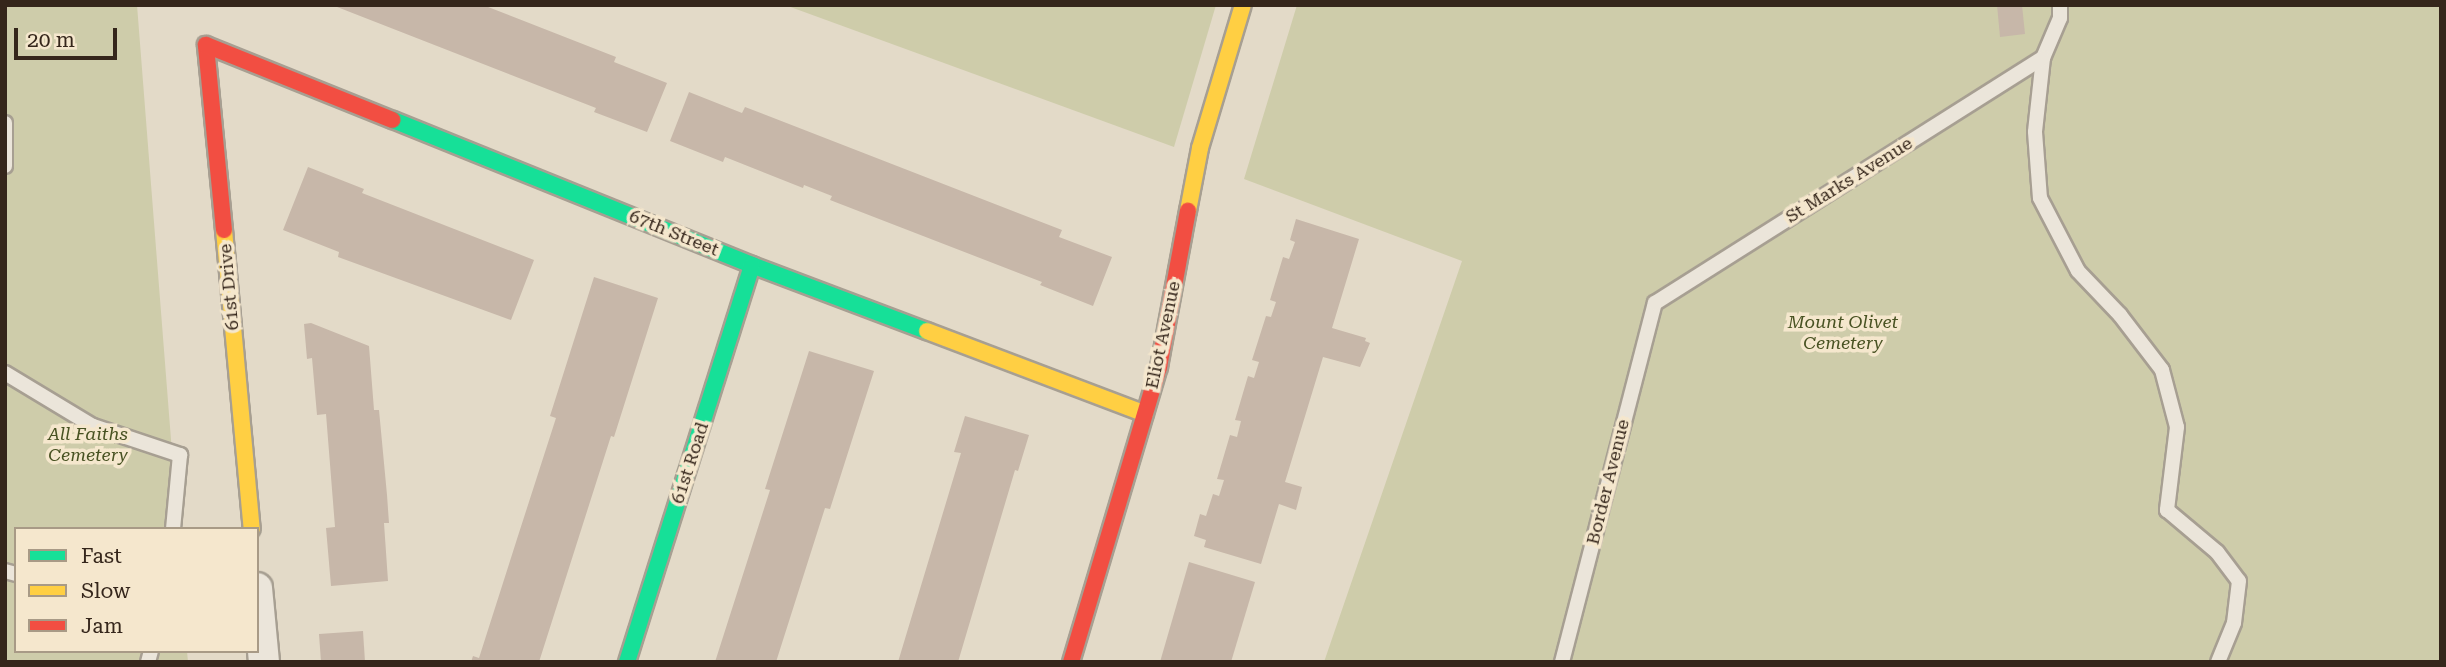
<!DOCTYPE html>
<html>
<head>
<meta charset="utf-8">
<style>
	body { margin:0 }
	#map { position:relative; width:2446px; height:667px; overflow:hidden; background:#e3dac8; font-family:"Roboto Serif",serif }
	div>[style] { position:absolute }
	.cemetery>* { inset:0; background:#ceccaa }
	.building>* { inset:0; background:#c7b7a9 }
	.roads { filter:drop-shadow(2px 0 #a79f92) drop-shadow(-2px 0 #a79f92) drop-shadow(0 2px #a79f92) drop-shadow(0 -2px #a79f92) }
	.lane>* { height:14px; margin:-7px; padding:0 7px; transform-origin:7px; border-radius:7px; background:#ebe5da }
	.street>* { height:30px; margin:-15px; padding:0 15px; transform-origin:15px; border-radius:15px; background:#ebe5da }
	.fast>* { height:16px; margin:-8px; padding:0 8px; transform-origin:8px; border-radius:8px; background:#16e098 }
	.slow>* { height:16px; margin:-8px; padding:0 8px; transform-origin:8px; border-radius:8px; background:#ffcf43 }
	.jam>* { height:16px; margin:-8px; padding:0 8px; transform-origin:8px; border-radius:8px; background:#f24e42 }
	span { translate:-50% -50%; white-space:nowrap; text-align:center; line-height:1.15; -webkit-text-stroke:7px #f5e7cd; paint-order:stroke }
	.street-label { font-size:18px; color:#35261b }
	.park-label { font-size:18px; color:#485222; font-style:italic }
	.frame { position:absolute; inset:0; border:7px solid #35261b; pointer-events:none }
	.legend { position:absolute; left:14px; top:527px; width:245px; height:126px; box-sizing:border-box; background:#f5e7cd; border:2px solid #a89a86; margin:0; padding:9px 12px; list-style:none; font-size:21px; color:#35261b }
	.legend li { display:flex; align-items:center; gap:14px; height:35px }
	.legend b { width:35px; border:2px solid #a89a86 }
	.scale { position:absolute; left:14px; top:28px; width:103px; height:32px; box-sizing:border-box; border:4px solid #35261b; border-top:0; padding-left:9px; font-size:21px; line-height:24px; white-space:nowrap; color:#35261b; -webkit-text-stroke:5px #f5e7cd; paint-order:stroke }
</style>
</head>
<body>
<div id="map">
	<div class="cemetery">
		<i style="clip-path:polygon(5px 5px,137px 5px,178px 529px,16px 529px,16px 651px,187px 651px,188px 662px,5px 662px)"></i>
		<i style="clip-path:polygon(785px 5px,1216px 5px,1174px 147px)"></i>
		<i style="clip-path:polygon(1297px 5px,2441px 5px,2441px 662px,1324px 662px,1462px 261px,1244px 179px)"></i>
	</div>
	<div class="building">
		<i style="clip-path:polygon(332px 5px,483px 5px,616px 57px,614px 62px,667px 83px,647px 132px,594px 112px,596px 108px)"></i>
		<i style="clip-path:polygon(1997px 5px,2022px 5px,2025px 34px,2000px 37px)"></i>
		<i style="clip-path:polygon(689px 92px,742px 113px,745px 107px,1062px 230px,1059px 237px,1112px 257px,1093px 306px,1040px 285px,1042px 282px,830px 200px,832px 196px,804px 185px,803px 188px,725px 157px,723px 162px,670px 141px)"></i>
		<i style="clip-path:polygon(308px 167px,364px 189px,362px 193px,534px 260px,511px 320px,338px 257px,339px 252px,283px 230px)"></i>
		<i style="clip-path:polygon(1296px 219px,1359px 239px,1332px 328px,1366px 338px,1365px 341px,1370px 343px,1360px 367px,1323px 357px,1285px 482px,1302px 487px,1296px 510px,1279px 504px,1261px 564px,1204px 547px,1206px 540px,1194px 536px,1200px 514px,1206px 516px,1213px 494px,1219px 496px,1224px 480px,1217px 479px,1230px 435px,1237px 437px,1241px 421px,1235px 420px,1248px 376px,1254px 378px,1259px 362px,1252px 360px,1266px 316px,1271px 317px,1276px 302px,1270px 300px,1283px 257px,1289px 259px,1295px 242px,1290px 240px)"></i>
		<i style="clip-path:polygon(594px 277px,658px 298px,614px 437px,611px 436px,539px 662px,471px 662px,473px 656px,479px 658px,517px 539px,556px 418px,550px 416px)"></i>
		<i style="clip-path:polygon(311px 323px,369px 346px,374px 410px,379px 410px,387px 495px,389px 523px,384px 523px,388px 581px,331px 586px,326px 528px,335px 527px,326px 414px,317px 415px,312px 358px,307px 359px,304px 324px)"></i>
		<i style="clip-path:polygon(809px 351px,874px 371px,830px 509px,825px 508px,776px 662px,715px 662px,770px 490px,765px 489px)"></i>
		<i style="clip-path:polygon(965px 416px,1029px 435px,1018px 471px,1015px 470px,958px 662px,898px 662px,961px 453px,954px 452px)"></i>
		<i style="clip-path:polygon(1189px 562px,1255px 582px,1231px 662px,1160px 662px)"></i>
		<i style="clip-path:polygon(363px 631px,365px 662px,321px 662px,319px 634px)"></i>
	</div>
	<div class="roads">
		<div class="lane">
			<i style="left:2060px;top:5px;width:13px;rotate:90deg"></i>
			<i style="left:2060px;top:18px;width:43px;rotate:113deg"></i>
			<i style="left:2043px;top:58px;width:74px;rotate:96.2deg"></i>
			<i style="left:2035px;top:132px;width:66px;rotate:85.7deg"></i>
			<i style="left:2040px;top:198px;width:82px;rotate:62.5deg"></i>
			<i style="left:2078px;top:271px;width:61px;rotate:46.3deg"></i>
			<i style="left:2120px;top:315px;width:69px;rotate:52.6deg"></i>
			<i style="left:2162px;top:370px;width:59px;rotate:75.3deg"></i>
			<i style="left:2177px;top:427px;width:84px;rotate:96.9deg"></i>
			<i style="left:2167px;top:510px;width:65px;rotate:40deg"></i>
			<i style="left:2217px;top:552px;width:36px;rotate:53deg"></i>
			<i style="left:2239px;top:581px;width:42px;rotate:96.8deg"></i>
			<i style="left:2234px;top:623px;width:42px;rotate:112.3deg"></i>
			<i style="left:5px;top:123px;width:43px;rotate:90deg"></i>
			<i style="left:5px;top:373px;width:103px;rotate:31.1deg"></i>
			<i style="left:93px;top:426px;width:92px;rotate:18.4deg"></i>
			<i style="left:180px;top:455px;width:74px;rotate:95.4deg"></i>
			<i style="left:5px;top:571px;width:11px;rotate:15deg"></i>
			<i style="left:148px;top:662px;width:11px;rotate:-75deg"></i>
			<i style="left:1562px;top:662px;width:371px;rotate:-75.5deg"></i>
			<i style="left:1655px;top:303px;width:459px;rotate:-32.3deg"></i>
		</div>
		<div class="street">
			<i style="left:257px;top:588px;width:74px;rotate:84.6deg"></i>
		</div>
		<div class="fast">
			<i style="left:393px;top:120px;width:387px;rotate:22deg"></i>
			<i style="left:752px;top:265px;width:187px;rotate:20.7deg"></i>
			<i style="left:627px;top:662px;width:416px;rotate:-72.5deg"></i>
		</div>
		<div class="slow">
			<i style="left:1188px;top:211px;width:64px;rotate:-79.2deg"></i>
			<i style="left:1200px;top:148px;width:149px;rotate:-73.3deg"></i>
			<i style="left:224px;top:230px;width:300px;rotate:84.7deg"></i>
			<i style="left:927px;top:331px;width:233px;rotate:20.8deg"></i>
		</div>
		<div class="jam">
			<i style="left:224px;top:230px;width:186px;rotate:-95.6deg"></i>
			<i style="left:206px;top:45px;width:201px;rotate:21.9deg"></i>
			<i style="left:1071px;top:662px;width:308px;rotate:-73.4deg"></i>
			<i style="left:1159px;top:367px;width:159px;rotate:-79.5deg"></i>
		</div>
	</div>
	<div class="street-label">
		<span style="left:1849px;top:180px;rotate:-32deg">St Marks Avenue</span>
		<span style="left:674px;top:233px;rotate:22deg">67th Street</span>
		<span style="left:229px;top:287px;rotate:-95deg">61st Drive</span>
		<span style="left:1163px;top:335px;rotate:-78deg">Eliot Avenue</span>
		<span style="left:690px;top:463px;rotate:-72deg">61st Road</span>
		<span style="left:1608px;top:482px;rotate:-76deg">Border Avenue</span>
	</div>
	<div class="park-label">
		<span style="left:1843px;top:333px">Mount Olivet<br>Cemetery</span>
		<span style="left:88px;top:445px">All Faiths<br>Cemetery</span>
	</div>
	<div class="frame"></div>
	<ul class="legend">
	<li><b style="height:9px;background:#16e098"></b>Fast</li>
	<li><b style="height:9px;background:#ffcf43"></b>Slow</li>
	<li><b style="height:9px;background:#f24e42"></b>Jam</li>
	</ul>
	<div class="scale">20 m</div>
</div>
</body>
</html>
